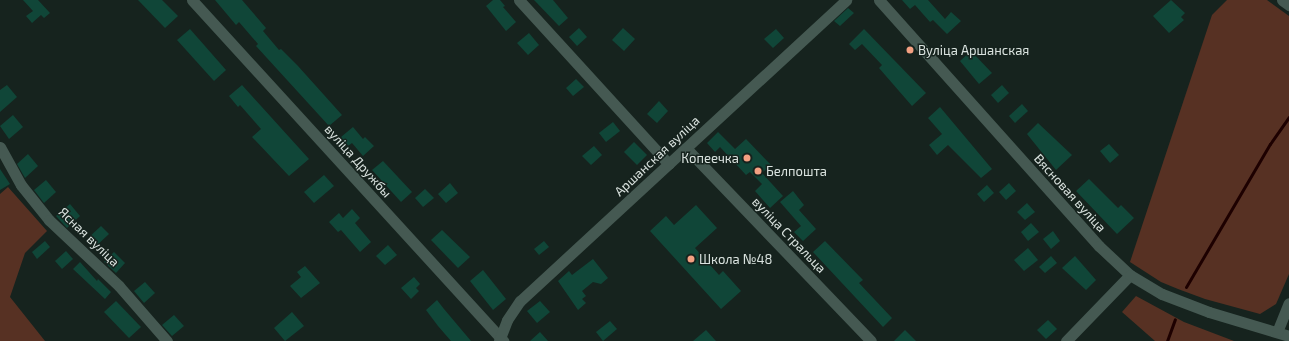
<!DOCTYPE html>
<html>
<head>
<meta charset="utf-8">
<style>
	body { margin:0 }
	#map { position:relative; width:1289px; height:341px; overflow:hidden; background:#16231e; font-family:"Exo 2",sans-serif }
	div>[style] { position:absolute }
	.green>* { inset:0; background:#573123 }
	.stream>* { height:3px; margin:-1.5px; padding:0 1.5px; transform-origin:1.5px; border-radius:1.5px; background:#1d0000 }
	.building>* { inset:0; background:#104638 }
	.minor>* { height:11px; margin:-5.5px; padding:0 5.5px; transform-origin:5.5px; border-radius:5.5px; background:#455952 }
	.tertiary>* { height:11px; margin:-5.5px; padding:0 5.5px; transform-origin:5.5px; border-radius:5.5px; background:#455952 }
	.dots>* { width:11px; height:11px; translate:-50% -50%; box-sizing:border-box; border:2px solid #16231e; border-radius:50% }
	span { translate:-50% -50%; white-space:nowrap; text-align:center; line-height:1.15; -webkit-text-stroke:3px #16231e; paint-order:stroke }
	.poi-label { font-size:13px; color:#dae3df }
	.left { translate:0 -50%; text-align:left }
	.right { translate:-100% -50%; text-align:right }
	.street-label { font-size:13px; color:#dae3df }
</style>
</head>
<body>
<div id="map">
	<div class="green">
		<i style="clip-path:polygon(1227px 0,1267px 0,1289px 16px,1289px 274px,1276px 304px,1260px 314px,1205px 299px,1178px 289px,1161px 282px,1130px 262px,1212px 15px)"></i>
		<i style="clip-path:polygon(8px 187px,47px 231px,25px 253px,10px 297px,45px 341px,0 341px,0 194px)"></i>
		<i style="clip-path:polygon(1136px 296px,1184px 322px,1234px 341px,1155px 341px,1122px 312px)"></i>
	</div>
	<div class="stream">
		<i style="left:1186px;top:287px;width:166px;rotate:-59.6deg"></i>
		<i style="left:1270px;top:144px;width:33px;rotate:-55deg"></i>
		<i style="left:1167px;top:341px;width:23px;rotate:-70deg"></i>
	</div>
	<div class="building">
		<i style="clip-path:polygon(23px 0,38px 0,50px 13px,44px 18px,41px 15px,32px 23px,26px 16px,33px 11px)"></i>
		<i style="clip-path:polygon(138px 0,162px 0,178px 16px,165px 28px)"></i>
		<i style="clip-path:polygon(215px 0,242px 0,266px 28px,263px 31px,279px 50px,281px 49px,298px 66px,342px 115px,329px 126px,256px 46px,258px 44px,239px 22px,236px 25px)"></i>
		<i style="clip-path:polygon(493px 0,500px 0,505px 6px,503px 7px,516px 22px,506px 31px,486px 6px)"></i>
		<i style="clip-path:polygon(534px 0,553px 0,568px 18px,559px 26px)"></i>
		<i style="clip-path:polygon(902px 0,928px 0,945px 19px,951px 12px,961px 21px,947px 34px,933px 20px,930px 22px,915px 5px,910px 9px)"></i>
		<i style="clip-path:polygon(1171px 0,1185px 13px,1181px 17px,1184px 20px,1169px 33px,1153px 16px)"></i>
		<i style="clip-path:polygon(848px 8px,854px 13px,840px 26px,834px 21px)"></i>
		<i style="clip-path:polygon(579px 28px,587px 37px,577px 46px,569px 37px)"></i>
		<i style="clip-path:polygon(623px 28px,635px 39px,624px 51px,612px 40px)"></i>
		<i style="clip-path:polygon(190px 29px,226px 70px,214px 81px,177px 40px)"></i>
		<i style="clip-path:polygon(776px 29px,784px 38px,773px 48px,764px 39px)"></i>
		<i style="clip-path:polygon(864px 29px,926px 93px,912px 106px,879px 68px,882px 65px,862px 44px,855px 50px,849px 44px)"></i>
		<i style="clip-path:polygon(529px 33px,539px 45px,528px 55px,517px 43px)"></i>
		<i style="clip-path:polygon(971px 51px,992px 73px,979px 84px,960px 61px)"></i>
		<i style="clip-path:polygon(576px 79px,584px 87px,573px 96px,566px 88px)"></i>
		<i style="clip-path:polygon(7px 85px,17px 97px,0 112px,0 90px)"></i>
		<i style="clip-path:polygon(242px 85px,309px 159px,289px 176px,252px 137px,261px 129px,240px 105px,238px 107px,229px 96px)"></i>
		<i style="clip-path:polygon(1002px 85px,1009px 93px,998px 103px,991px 95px)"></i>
		<i style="clip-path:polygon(659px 101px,668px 111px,657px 123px,647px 114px)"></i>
		<i style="clip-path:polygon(1022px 104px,1028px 111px,1015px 123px,1009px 116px)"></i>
		<i style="clip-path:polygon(940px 107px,992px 169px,981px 178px,948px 145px,937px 155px,929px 145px,942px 134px,928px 118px)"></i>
		<i style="clip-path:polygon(13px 115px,23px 127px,9px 139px,0 126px)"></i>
		<i style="clip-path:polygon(613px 122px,620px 131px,606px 142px,599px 133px)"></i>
		<i style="clip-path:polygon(1038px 123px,1072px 155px,1056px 170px,1027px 134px)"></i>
		<i style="clip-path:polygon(353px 127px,363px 139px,365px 137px,374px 146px,363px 156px,352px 143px,348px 146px,341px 137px)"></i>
		<i style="clip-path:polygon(718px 132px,735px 149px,746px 139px,771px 165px,762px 173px,783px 196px,770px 208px,755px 191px,762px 184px,750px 172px,746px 175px,720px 147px,715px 152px,707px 143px)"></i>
		<i style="clip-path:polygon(634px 142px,647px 155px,637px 165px,624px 152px)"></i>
		<i style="clip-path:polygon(1109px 144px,1119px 155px,1110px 163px,1100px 151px)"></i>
		<i style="clip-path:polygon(594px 146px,602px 155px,591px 165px,582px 156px)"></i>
		<i style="clip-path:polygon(28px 154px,38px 166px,25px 178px,17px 164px)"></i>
		<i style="clip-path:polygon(383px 161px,412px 192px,401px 202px,372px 170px)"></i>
		<i style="clip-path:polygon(0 169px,10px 184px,0 190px)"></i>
		<i style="clip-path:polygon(324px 175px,334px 186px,314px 203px,304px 192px)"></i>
		<i style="clip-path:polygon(1089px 179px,1118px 208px,1121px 205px,1134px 218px,1117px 234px,1076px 191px)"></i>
		<i style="clip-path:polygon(46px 180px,56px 192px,44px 203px,34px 190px)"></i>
		<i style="clip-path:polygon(450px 183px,458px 193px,446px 203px,438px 194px)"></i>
		<i style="clip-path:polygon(1009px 183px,1016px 191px,1006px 200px,999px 192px)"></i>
		<i style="clip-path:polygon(987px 185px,994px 193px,984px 202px,977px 194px)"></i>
		<i style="clip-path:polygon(425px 189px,434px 198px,423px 207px,415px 198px)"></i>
		<i style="clip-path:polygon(793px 191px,804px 205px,799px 210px,816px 229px,803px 241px,794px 232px,801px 226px,780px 202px)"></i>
		<i style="clip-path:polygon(1027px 203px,1035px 212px,1025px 220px,1017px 212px)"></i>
		<i style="clip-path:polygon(70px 204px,80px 216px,67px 228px,56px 216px)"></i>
		<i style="clip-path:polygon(696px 205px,717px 228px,695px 248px,719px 275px,723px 271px,741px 291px,721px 309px,650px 231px,666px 216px,674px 225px)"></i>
		<i style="clip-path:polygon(352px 209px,360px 218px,355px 223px,371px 242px,360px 252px,341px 230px,338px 232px,329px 222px,339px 213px,343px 218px)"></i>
		<i style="clip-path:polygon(1031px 223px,1039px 232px,1028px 241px,1021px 232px)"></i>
		<i style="clip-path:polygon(101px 226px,109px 234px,95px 247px,87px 239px)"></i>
		<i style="clip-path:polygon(442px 230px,470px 257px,458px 268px,431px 240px)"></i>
		<i style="clip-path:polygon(1053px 231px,1060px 241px,1051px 249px,1043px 239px)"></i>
		<i style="clip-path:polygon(45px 241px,50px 247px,37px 259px,32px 252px)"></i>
		<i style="clip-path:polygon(544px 241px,549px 247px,539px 255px,534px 249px)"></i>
		<i style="clip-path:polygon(825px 241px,863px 280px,859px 283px,892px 318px,883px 327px,813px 252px)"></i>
		<i style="clip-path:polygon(388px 245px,397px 255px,385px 265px,376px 256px)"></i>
		<i style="clip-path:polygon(1028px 248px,1038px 260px,1024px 271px,1014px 260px)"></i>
		<i style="clip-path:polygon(66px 251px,73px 259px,62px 269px,55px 261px)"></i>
		<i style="clip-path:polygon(114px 252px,125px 263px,116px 273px,104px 262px)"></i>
		<i style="clip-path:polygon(1051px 256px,1057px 263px,1045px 273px,1039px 267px)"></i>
		<i style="clip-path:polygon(1075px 256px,1096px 280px,1086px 290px,1062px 268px)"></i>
		<i style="clip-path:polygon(593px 259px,608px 278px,601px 284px,593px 282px,582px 291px,586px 296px,582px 299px,586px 303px,578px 310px,558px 281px,569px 271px,572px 275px)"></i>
		<i style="clip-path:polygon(80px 262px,97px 281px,98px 279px,111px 292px,105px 299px,73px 269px)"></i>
		<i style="clip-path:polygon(305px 266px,320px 283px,301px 298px,290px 286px,301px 277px,297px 272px)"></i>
		<i style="clip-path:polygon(483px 270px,506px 299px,493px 310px,470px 281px)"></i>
		<i style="clip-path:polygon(414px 277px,420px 284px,416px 288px,419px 291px,411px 299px,401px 288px)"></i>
		<i style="clip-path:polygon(145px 282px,155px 293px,144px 303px,134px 291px)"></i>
		<i style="clip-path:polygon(437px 300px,444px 309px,471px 341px,451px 341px,438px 326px,426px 310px)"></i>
		<i style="clip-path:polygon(116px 301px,141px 327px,129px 338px,104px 312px)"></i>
		<i style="clip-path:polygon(540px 301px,550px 312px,537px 323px,527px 311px)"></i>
		<i style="clip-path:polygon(292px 312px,304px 326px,285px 341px,274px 328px)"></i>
		<i style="clip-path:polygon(174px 315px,184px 326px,172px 336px,162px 325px)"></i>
		<i style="clip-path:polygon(1048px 320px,1057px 329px,1046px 339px,1037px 330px)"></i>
		<i style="clip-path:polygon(610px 321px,617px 329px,603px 341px,596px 332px)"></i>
		<i style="clip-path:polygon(706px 330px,716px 341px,693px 341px)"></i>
		<i style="clip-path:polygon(905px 330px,916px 341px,894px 341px)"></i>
		<i style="clip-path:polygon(540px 332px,548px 341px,530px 341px)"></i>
	</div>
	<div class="minor">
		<i style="left:192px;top:0;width:462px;rotate:47.6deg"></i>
		<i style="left:519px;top:0;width:222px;rotate:47.6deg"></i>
		<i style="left:1282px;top:0;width:9px;rotate:36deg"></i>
		<i style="left:0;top:147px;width:43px;rotate:61.1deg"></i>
		<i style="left:21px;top:185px;width:45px;rotate:51.3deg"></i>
		<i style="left:49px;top:220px;width:96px;rotate:43.3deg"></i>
		<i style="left:119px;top:286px;width:73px;rotate:48.9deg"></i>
		<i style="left:686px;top:148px;width:267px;rotate:46.2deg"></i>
		<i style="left:1066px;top:341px;width:92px;rotate:-45.9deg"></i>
	</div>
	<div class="tertiary">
		<i style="left:879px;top:0;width:330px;rotate:48.2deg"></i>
		<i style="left:1099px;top:246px;width:42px;rotate:43.1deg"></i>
		<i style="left:1130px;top:275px;width:37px;rotate:31deg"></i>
		<i style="left:1162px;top:294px;width:50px;rotate:21deg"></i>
		<i style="left:1209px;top:312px;width:84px;rotate:16.7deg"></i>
		<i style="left:1277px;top:332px;width:31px;rotate:-68deg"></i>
		<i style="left:499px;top:341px;width:22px;rotate:-69deg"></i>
		<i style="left:507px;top:320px;width:23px;rotate:-56deg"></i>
		<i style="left:520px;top:301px;width:444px;rotate:-42.7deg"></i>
	</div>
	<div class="dots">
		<i style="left:910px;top:50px;background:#f3a082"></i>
		<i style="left:747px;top:158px;background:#f3a082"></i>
		<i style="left:758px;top:171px;background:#f3a082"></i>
		<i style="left:691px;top:259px;background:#f3a082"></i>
	</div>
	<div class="poi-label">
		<span class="left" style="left:918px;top:50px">Вуліца Аршанская</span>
		<span class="right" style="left:739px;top:158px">Копеечка</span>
		<span class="left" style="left:766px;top:171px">Белпошта</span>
		<span class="left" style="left:699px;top:259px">Школа №48</span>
	</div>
	<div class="street-label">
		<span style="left:657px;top:156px;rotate:-43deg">Аршанская вуліца</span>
		<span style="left:358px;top:161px;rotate:48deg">вуліца Дружбы</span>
		<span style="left:1070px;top:193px;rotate:48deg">Вясновая вуліца</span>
		<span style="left:789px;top:235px;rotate:46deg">вуліца Стральца</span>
		<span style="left:89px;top:237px;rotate:44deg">Ясная вуліца</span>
	</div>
</div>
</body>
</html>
